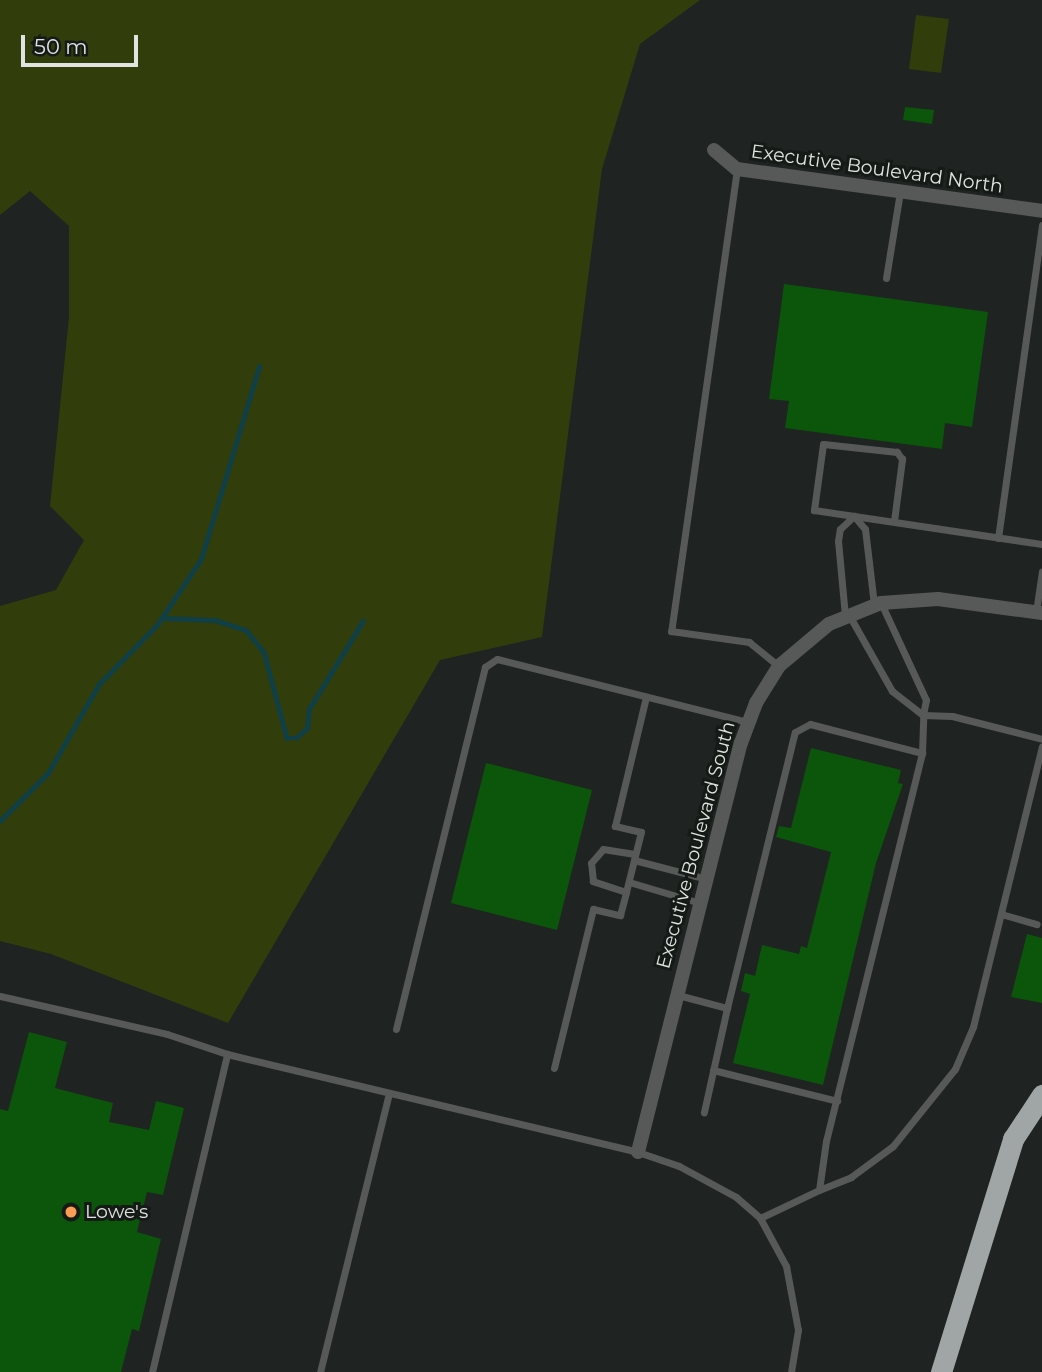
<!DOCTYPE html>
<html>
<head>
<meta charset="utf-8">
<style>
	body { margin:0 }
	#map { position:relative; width:1042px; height:1372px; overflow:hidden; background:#1f2321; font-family:Montserrat,sans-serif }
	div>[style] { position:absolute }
	.green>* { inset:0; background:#323d0c }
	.stream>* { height:4.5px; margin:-2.25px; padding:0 2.25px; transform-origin:2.25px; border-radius:2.25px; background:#103f45 }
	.building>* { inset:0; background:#0b560b }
	.service>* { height:7px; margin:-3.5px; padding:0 3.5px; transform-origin:3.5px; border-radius:3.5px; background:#575959 }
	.minor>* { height:14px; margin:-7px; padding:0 7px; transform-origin:7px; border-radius:7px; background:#575959 }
	.motorway>* { height:21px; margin:-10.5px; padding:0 10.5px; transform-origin:10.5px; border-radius:10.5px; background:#a0a6a5 }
	.dots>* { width:19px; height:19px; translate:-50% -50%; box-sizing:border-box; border:4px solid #151a17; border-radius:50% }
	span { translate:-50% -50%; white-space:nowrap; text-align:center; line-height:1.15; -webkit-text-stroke:6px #151a17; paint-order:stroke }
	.street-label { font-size:19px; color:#e0e3e1 }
	.poi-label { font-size:19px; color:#e0e3e1 }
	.left { translate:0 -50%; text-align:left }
	.scale { position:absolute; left:21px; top:35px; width:117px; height:32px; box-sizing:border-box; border:4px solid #e0e3e1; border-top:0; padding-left:9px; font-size:21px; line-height:24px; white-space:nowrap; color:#e0e3e1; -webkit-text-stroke:5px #151a17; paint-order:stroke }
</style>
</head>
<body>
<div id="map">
	<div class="green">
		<i style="clip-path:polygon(0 0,700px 0,640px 44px,602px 169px,542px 637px,440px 660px,228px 1023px,51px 954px,0 941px,0 606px,56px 590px,84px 540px,50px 506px,69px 317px,69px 226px,30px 191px,0 215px)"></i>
		<i style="clip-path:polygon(916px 15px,949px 19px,941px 73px,909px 69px)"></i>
	</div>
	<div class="stream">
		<i style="left:162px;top:618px;width:53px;rotate:2.2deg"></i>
		<i style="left:215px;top:620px;width:33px;rotate:18deg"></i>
		<i style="left:246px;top:630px;width:28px;rotate:51deg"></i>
		<i style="left:264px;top:652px;width:89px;rotate:75deg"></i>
		<i style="left:287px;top:738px;width:9px"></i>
		<i style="left:296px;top:738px;width:15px;rotate:-42deg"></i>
		<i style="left:307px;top:728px;width:19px;rotate:-84deg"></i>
		<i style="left:309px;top:709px;width:103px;rotate:-58.5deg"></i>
		<i style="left:0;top:821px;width:68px;rotate:-45deg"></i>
		<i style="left:48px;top:773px;width:103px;rotate:-60.2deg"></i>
		<i style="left:99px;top:684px;width:83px;rotate:-45.5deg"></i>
		<i style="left:157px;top:625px;width:79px;rotate:-56.3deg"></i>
		<i style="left:201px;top:559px;width:201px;rotate:-73.2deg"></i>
	</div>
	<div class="building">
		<i style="clip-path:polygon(905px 107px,934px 110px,932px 124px,903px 120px)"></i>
		<i style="clip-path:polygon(784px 284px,988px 312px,972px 427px,945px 423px,942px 449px,785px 428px,789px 401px,769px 399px)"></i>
		<i style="clip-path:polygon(811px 748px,901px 770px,898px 783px,903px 784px,876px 863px,823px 1085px,733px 1063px,750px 994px,741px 991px,745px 973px,755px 976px,762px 945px,799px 954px,801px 946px,807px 948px,831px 852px,776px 837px,779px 826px,791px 828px)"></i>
		<i style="clip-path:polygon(486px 763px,592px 790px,557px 930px,451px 903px)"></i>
		<i style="clip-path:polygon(1027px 934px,1042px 938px,1042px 1003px,1011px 997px)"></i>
		<i style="clip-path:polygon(29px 1032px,67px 1042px,55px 1088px,113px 1103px,109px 1122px,149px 1130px,156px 1101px,184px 1108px,163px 1195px,147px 1192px,137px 1232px,161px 1239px,139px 1331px,132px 1329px,121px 1372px,0 1372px,0 1109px,8px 1111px)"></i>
	</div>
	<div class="service">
		<i style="left:737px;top:169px;width:467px;rotate:98.1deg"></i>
		<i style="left:671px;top:631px;width:79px;rotate:8deg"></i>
		<i style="left:749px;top:642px;width:38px;rotate:39deg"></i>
		<i style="left:886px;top:278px;width:87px;rotate:-80.8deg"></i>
		<i style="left:894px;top:521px;width:63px;rotate:-82.6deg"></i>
		<i style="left:902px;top:459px;width:9px;rotate:-126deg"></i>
		<i style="left:897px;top:452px;width:74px;rotate:-173.8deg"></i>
		<i style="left:823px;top:444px;width:67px;rotate:97.8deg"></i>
		<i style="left:814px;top:510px;width:231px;rotate:8.5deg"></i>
		<i style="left:998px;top:538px;width:316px;rotate:-82deg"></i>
		<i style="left:1036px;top:612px;width:41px;rotate:-81.7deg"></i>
		<i style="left:849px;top:615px;width:87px;rotate:60.5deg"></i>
		<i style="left:892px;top:691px;width:39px;rotate:38deg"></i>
		<i style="left:923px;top:715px;width:15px;rotate:-79deg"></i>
		<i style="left:926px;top:700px;width:107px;rotate:-114.9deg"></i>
		<i style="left:845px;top:616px;width:75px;rotate:-95.3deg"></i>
		<i style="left:838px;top:541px;width:12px;rotate:-81deg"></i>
		<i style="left:840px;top:529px;width:19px;rotate:-43deg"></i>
		<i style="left:854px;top:516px;width:17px;rotate:50deg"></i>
		<i style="left:865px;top:529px;width:76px;rotate:83.2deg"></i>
		<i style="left:634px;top:860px;width:75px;rotate:14.6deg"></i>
		<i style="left:629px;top:882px;width:74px;rotate:16.5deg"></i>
		<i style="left:626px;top:892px;width:35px;rotate:-162deg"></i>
		<i style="left:593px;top:881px;width:18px;rotate:-96deg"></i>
		<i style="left:591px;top:863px;width:18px;rotate:-49deg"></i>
		<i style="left:603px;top:849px;width:32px;rotate:9deg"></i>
		<i style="left:1001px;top:914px;width:37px;rotate:16deg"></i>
		<i style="left:678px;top:995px;width:51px;rotate:14.9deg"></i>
		<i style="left:727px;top:1008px;width:107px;rotate:102.5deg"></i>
		<i style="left:0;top:996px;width:171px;rotate:12.8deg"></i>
		<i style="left:167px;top:1034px;width:63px;rotate:18.4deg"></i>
		<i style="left:727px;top:1008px;width:284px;rotate:-76.2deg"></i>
		<i style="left:795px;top:732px;width:17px;rotate:-28deg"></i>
		<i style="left:810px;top:724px;width:116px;rotate:14.5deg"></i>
		<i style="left:396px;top:1029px;width:373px;rotate:-76.2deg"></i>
		<i style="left:485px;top:667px;width:14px;rotate:-34deg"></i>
		<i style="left:497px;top:659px;width:258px;rotate:14.1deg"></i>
		<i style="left:554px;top:1068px;width:164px;rotate:-76.2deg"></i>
		<i style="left:593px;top:909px;width:28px;rotate:13deg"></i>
		<i style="left:620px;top:915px;width:24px;rotate:-75deg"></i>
		<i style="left:626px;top:892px;width:62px;rotate:-76deg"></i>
		<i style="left:641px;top:832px;width:27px;rotate:-167deg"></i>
		<i style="left:615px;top:826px;width:133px;rotate:-76.5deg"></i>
		<i style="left:713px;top:1070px;width:128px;rotate:14deg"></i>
		<i style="left:819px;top:1190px;width:35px;rotate:-22deg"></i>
		<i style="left:851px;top:1177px;width:52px;rotate:-36.4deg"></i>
		<i style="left:893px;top:1146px;width:99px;rotate:-51.2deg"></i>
		<i style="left:955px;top:1069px;width:46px;rotate:-66.8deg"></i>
		<i style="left:973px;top:1027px;width:289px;rotate:-76.2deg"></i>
		<i style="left:760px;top:1218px;width:65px;rotate:-25.4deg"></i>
		<i style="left:819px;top:1190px;width:49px;rotate:-81.9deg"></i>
		<i style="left:826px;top:1141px;width:400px;rotate:-76.1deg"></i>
		<i style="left:922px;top:753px;width:38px;rotate:-88deg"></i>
		<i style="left:923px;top:715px;width:29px;rotate:2deg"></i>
		<i style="left:952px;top:716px;width:93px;rotate:14.3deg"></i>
		<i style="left:152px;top:1372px;width:327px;rotate:-76.7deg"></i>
		<i style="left:227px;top:1054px;width:423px;rotate:13.4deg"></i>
		<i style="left:638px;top:1152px;width:43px;rotate:18.9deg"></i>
		<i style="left:679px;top:1166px;width:65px;rotate:28.5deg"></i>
		<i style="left:736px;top:1197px;width:32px;rotate:41deg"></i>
		<i style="left:760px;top:1218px;width:55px;rotate:61.6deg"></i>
		<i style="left:786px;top:1266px;width:65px;rotate:79.4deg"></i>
		<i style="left:798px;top:1330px;width:43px;rotate:99.5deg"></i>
		<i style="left:320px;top:1372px;width:287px;rotate:-76.1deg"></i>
	</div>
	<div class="minor">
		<i style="left:714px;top:150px;width:30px;rotate:40deg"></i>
		<i style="left:737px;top:169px;width:308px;rotate:7.8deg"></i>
		<i style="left:638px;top:1152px;width:422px;rotate:-75.9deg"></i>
		<i style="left:741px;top:743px;width:43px;rotate:-69.4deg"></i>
		<i style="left:756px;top:703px;width:44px;rotate:-58.1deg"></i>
		<i style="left:779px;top:666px;width:65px;rotate:-40deg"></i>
		<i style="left:829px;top:624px;width:56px;rotate:-22deg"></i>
		<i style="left:881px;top:603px;width:57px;rotate:-4deg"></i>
		<i style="left:938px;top:599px;width:105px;rotate:7.7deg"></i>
	</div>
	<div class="motorway">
		<i style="left:941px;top:1372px;width:244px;rotate:-72.8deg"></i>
		<i style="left:1013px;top:1139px;width:53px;rotate:-56.6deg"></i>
	</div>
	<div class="dots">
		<i style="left:71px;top:1212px;background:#fc9d53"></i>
	</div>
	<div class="street-label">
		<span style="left:877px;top:169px;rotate:8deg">Executive Boulevard North</span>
		<span style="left:696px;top:845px;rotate:-75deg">Executive Boulevard South</span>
	</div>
	<div class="poi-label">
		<span class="left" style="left:85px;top:1212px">Lowe's</span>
	</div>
	<div class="scale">50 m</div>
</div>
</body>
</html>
